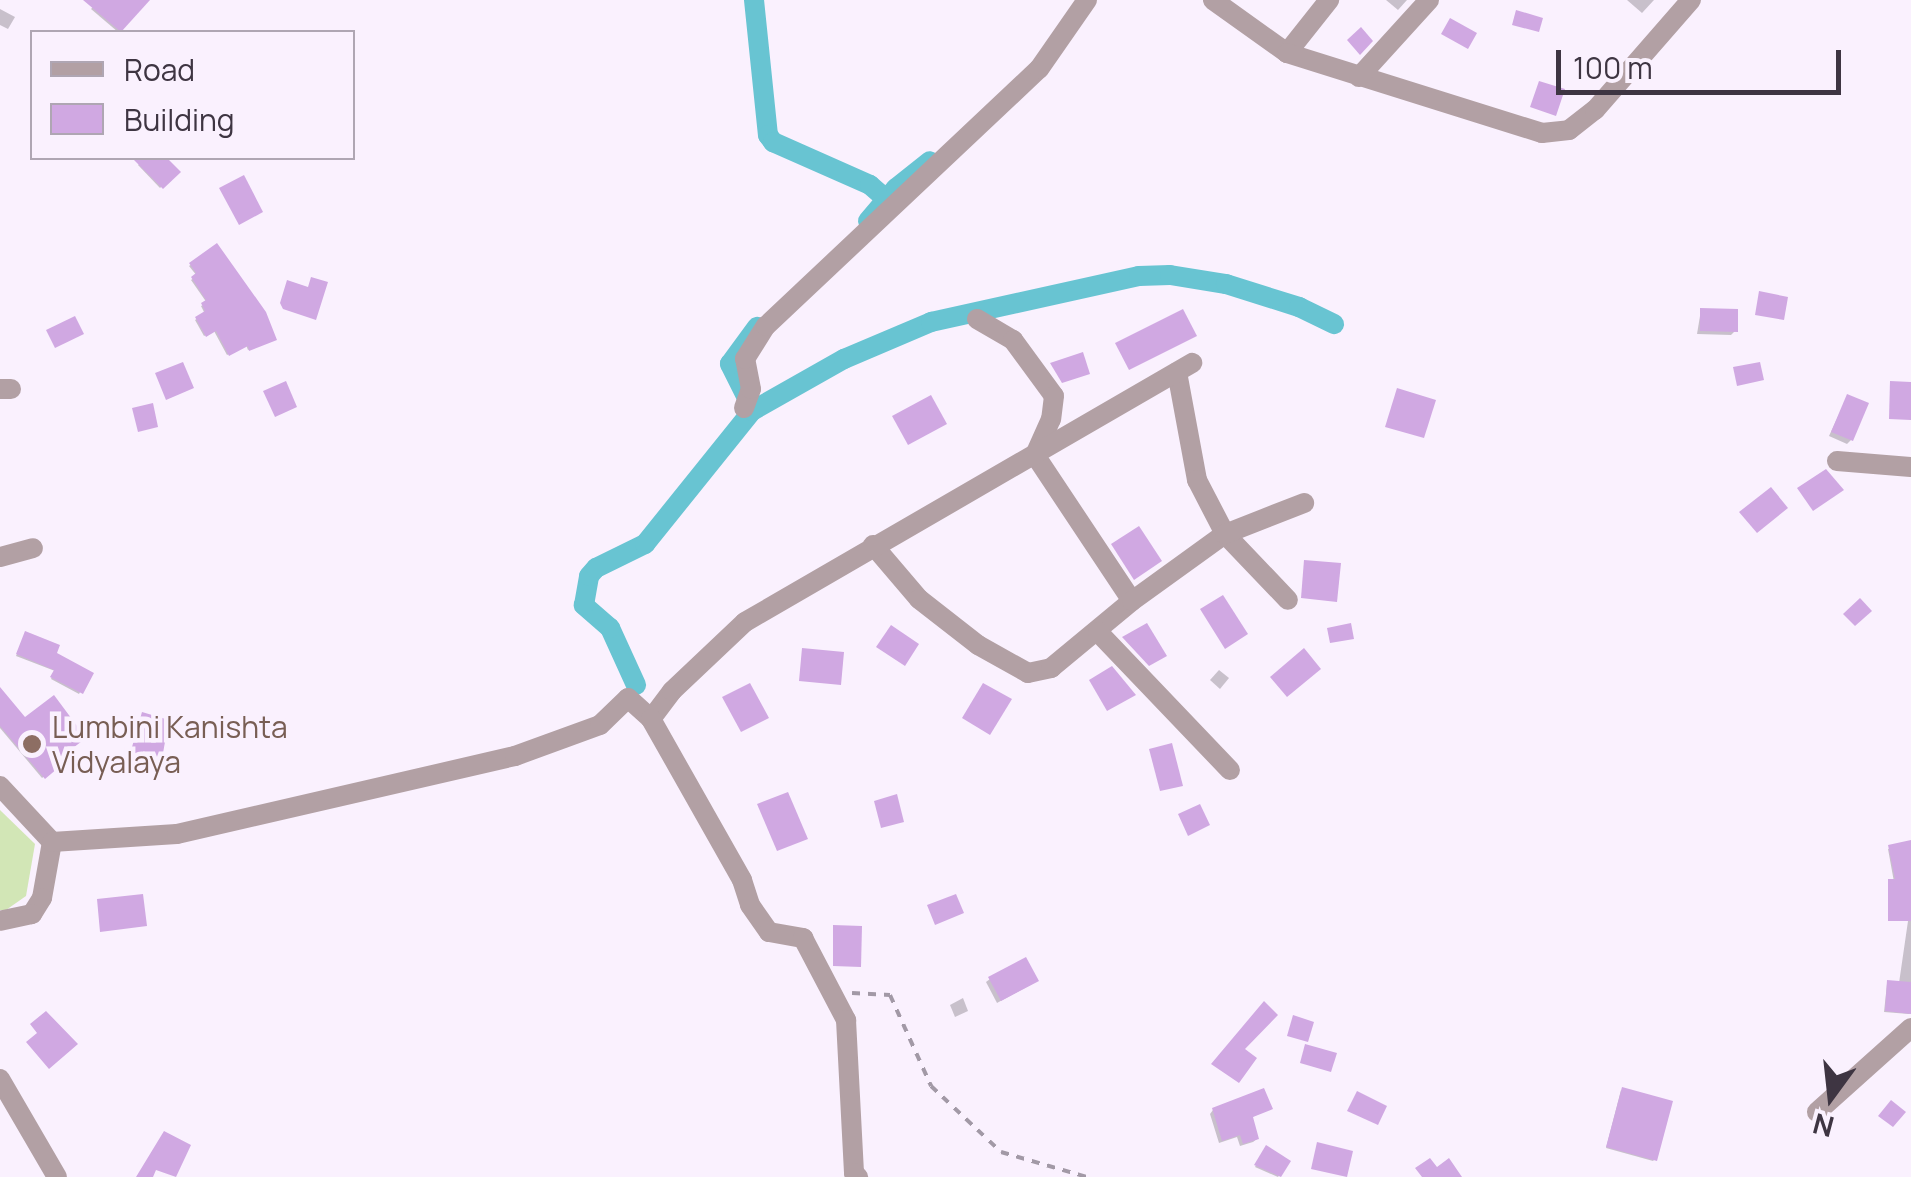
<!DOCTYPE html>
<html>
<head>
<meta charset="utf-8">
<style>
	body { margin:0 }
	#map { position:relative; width:1911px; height:1177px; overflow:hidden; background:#faf1fe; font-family:Manrope,sans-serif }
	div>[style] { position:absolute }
	.green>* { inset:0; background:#d2e6b6 }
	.shadow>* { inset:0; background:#0003 }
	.canal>* { height:20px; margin:-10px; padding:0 10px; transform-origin:10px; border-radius:10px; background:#68c4d2 }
	.building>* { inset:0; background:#d0a8e2 }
	.path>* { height:4px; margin-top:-2px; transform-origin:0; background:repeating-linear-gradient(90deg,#a299a6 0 8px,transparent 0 16px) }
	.minor>* { height:20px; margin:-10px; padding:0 10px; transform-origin:10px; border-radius:10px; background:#b2a0a4 }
	.dots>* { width:28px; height:28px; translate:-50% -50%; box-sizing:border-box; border:5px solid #faf1fe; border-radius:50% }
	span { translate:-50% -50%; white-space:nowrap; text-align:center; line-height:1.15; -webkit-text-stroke:9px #faf1fe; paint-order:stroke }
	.education-label { font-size:30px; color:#785e54 }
	.left { translate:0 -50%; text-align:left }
	.legend { position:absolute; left:30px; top:30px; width:325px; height:130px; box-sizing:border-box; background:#faf1fe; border:2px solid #afa6b3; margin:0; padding:12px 18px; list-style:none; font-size:30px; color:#3e3542 }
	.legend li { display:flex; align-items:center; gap:20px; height:50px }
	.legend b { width:50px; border:2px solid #afa6b3 }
	.north { position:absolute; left:1781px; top:1047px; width:100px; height:100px; -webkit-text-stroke:8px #faf1fe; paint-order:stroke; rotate:195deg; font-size:28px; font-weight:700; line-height:40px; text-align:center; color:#3e3542 }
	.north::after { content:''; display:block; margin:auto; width:35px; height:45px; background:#3e3542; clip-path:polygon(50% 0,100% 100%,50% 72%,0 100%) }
	.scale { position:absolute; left:1556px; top:50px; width:285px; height:45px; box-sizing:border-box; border:5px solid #3e3542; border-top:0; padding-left:12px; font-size:30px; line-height:35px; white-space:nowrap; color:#3e3542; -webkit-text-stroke:8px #faf1fe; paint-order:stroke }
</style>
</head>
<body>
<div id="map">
	<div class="green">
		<i style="clip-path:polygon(0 810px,35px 844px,26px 896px,6px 910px,0 910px)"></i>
	</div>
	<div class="shadow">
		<i style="clip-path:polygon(100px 0,138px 0,143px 4px,118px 32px,91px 9px)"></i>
		<i style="clip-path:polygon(1386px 0,1407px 0,1398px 10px)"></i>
		<i style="clip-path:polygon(1627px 0,1654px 0,1642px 13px)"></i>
		<i style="clip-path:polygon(0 9px,15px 17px,8px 29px,0 25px)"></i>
		<i style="clip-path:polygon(146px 158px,164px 158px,177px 172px,160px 188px,138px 165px)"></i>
		<i style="clip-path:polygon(216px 247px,272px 341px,248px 350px,246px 345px,227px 355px,214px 331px,204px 336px,195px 320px,205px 314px,201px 306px,207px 303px,191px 280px,197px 276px,189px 266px)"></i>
		<i style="clip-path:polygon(1701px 310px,1735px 331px,1731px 335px,1697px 334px)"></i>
		<i style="clip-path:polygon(1847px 397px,1851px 440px,1847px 444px,1829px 436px)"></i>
		<i style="clip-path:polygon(25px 635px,90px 674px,79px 694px,51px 679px,55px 671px,16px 656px)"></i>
		<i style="clip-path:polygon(1219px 670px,1229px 678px,1220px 689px,1210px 680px)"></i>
		<i style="clip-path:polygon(0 699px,61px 763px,42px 778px,0 728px)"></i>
		<i style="clip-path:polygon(1911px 843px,1911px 1013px,1909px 1014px,1884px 1012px,1887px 984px,1899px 983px,1908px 921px,1888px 921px,1888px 883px,1894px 882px,1888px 849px)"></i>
		<i style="clip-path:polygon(990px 979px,1032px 984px,997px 1003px,986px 982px)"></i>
		<i style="clip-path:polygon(963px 998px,968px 1011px,955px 1017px,950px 1005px)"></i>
		<i style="clip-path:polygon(1621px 1090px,1654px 1160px,1653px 1161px,1606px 1148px)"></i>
		<i style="clip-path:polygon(1270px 1109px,1250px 1118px,1257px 1139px,1253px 1142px,1240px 1146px,1237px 1137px,1219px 1143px,1210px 1114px,1213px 1110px)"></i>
		<i style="clip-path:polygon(1267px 1148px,1288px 1162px,1278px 1177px,1255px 1167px)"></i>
	</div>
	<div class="canal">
		<i style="left:754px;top:0;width:136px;rotate:84.1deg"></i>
		<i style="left:768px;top:135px;width:9px;rotate:54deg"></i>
		<i style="left:773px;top:142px;width:106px;rotate:23.9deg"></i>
		<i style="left:870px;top:185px;width:21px;rotate:41deg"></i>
		<i style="left:868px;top:221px;width:43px;rotate:-49.7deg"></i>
		<i style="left:896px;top:188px;width:43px;rotate:-38.5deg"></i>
		<i style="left:750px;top:404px;width:45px;rotate:-116.6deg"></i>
		<i style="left:730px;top:364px;width:46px;rotate:-53.9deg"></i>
		<i style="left:636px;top:685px;width:63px;rotate:-114.5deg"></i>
		<i style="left:610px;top:628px;width:35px;rotate:-139deg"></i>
		<i style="left:584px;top:605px;width:29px;rotate:-80deg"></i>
		<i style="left:589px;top:576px;width:11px;rotate:-49deg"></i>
		<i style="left:596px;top:568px;width:55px;rotate:-26.1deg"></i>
		<i style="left:645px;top:544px;width:171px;rotate:-51.2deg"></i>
		<i style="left:752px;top:411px;width:106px;rotate:-29.5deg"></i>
		<i style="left:844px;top:359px;width:95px;rotate:-23deg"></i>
		<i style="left:931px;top:322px;width:213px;rotate:-12.5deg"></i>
		<i style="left:1139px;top:276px;width:31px;rotate:-2deg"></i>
		<i style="left:1170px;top:275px;width:57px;rotate:9.1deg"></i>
		<i style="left:1226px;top:284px;width:77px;rotate:17.5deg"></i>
		<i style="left:1299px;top:307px;width:39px;rotate:26deg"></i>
	</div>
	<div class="building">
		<i style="clip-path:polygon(83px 0,150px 0,121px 32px)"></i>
		<i style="clip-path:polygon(1516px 10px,1543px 18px,1539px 32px,1512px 25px)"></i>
		<i style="clip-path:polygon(1450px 18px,1477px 33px,1468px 49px,1441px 34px)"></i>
		<i style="clip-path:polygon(1361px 27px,1373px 41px,1360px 55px,1347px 40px)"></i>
		<i style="clip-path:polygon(1539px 81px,1565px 89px,1556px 116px,1530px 107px)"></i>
		<i style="clip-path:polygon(132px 158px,167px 158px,181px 172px,163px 189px)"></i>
		<i style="clip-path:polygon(244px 175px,263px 212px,239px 225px,219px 188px)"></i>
		<i style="clip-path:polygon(217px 243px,266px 312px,277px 340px,249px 351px,248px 346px,229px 356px,216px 331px,206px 337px,195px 317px,205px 311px,201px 303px,206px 300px,191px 277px,196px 273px,189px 263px)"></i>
		<i style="clip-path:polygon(311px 277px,328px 282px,316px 320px,283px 309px,280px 303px,287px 280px,308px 287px)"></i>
		<i style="clip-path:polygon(1759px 291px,1788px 297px,1784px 320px,1755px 315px)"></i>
		<i style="clip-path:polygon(1700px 308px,1738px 309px,1738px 332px,1700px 331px)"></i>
		<i style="clip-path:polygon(1183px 309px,1197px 336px,1129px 370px,1115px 343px)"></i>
		<i style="clip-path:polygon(75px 316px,84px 334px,55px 348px,46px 330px)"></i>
		<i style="clip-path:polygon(1083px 352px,1090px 374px,1062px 383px,1050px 363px)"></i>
		<i style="clip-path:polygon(183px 362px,194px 388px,166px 400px,155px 373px)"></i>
		<i style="clip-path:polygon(1760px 362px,1764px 380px,1737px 386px,1733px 367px)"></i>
		<i style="clip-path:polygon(286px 381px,297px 407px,275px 417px,263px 391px)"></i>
		<i style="clip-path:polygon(1890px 381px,1911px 382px,1911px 420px,1889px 419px)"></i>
		<i style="clip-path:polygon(1397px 388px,1436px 400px,1424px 438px,1385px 427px)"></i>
		<i style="clip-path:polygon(1847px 394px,1869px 403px,1853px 441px,1831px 432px)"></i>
		<i style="clip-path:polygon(931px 395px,947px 424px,908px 445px,892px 416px)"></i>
		<i style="clip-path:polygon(153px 403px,158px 427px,138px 432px,132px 408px)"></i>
		<i style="clip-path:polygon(1826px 469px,1844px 490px,1813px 511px,1797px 488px)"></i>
		<i style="clip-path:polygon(1771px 487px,1788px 508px,1757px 533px,1739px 512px)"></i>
		<i style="clip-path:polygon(1139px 526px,1162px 561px,1134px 580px,1111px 544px)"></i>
		<i style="clip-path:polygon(1304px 560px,1341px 563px,1337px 602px,1301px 598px)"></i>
		<i style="clip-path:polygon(1223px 595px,1248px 634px,1225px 649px,1200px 609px)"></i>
		<i style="clip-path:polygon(1860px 598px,1872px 611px,1855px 626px,1843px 614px)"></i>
		<i style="clip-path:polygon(1147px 623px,1167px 656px,1149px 666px,1122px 637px)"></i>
		<i style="clip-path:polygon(1351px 623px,1354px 639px,1330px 643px,1327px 628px)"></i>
		<i style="clip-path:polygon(891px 625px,919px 644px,905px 666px,876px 647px)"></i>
		<i style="clip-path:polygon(25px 631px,60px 645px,57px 653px,94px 673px,83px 694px,50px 677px,54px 670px,16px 654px)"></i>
		<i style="clip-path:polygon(802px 648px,844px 652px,841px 685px,799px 681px)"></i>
		<i style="clip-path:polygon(1304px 648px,1321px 669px,1287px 697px,1270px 677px)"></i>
		<i style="clip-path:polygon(1112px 666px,1136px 695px,1107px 711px,1089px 680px)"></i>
		<i style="clip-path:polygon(750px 683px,769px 718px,741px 732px,722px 697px)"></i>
		<i style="clip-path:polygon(983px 683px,1012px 699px,990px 735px,962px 718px)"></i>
		<i style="clip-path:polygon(0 687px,25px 717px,54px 695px,86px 738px,60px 758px,64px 763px,45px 779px,0 726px)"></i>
		<i style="clip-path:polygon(142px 712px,169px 720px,159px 775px,126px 768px)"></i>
		<i style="clip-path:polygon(1172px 743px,1183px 786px,1160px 791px,1149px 749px)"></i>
		<i style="clip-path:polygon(788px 792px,808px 839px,777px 851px,757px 804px)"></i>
		<i style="clip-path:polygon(897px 794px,904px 822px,881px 828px,874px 801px)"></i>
		<i style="clip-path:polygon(1200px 804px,1210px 825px,1188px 836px,1178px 814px)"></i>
		<i style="clip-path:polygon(1911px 840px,1911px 921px,1888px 921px,1888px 879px,1895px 879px,1888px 845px)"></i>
		<i style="clip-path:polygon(143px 894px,147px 926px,100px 932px,97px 899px)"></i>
		<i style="clip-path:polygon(956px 894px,964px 913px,935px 925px,927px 905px)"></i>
		<i style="clip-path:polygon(833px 925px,862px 926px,861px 967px,833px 966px)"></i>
		<i style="clip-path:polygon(1026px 957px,1039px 981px,1001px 1001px,988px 977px)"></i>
		<i style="clip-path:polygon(1887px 980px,1911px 982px,1911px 1014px,1885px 1011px)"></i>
		<i style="clip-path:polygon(1264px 1001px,1278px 1015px,1245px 1049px,1257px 1058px,1239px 1083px,1211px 1064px)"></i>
		<i style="clip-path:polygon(46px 1011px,78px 1044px,49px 1069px,26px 1042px,37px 1033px,30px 1024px)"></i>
		<i style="clip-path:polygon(1293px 1015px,1314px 1022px,1308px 1042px,1287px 1036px)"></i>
		<i style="clip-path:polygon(1305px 1044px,1337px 1053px,1331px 1072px,1300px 1063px)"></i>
		<i style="clip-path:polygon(1622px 1087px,1673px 1101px,1657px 1161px,1606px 1147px)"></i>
		<i style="clip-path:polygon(1264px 1088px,1273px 1109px,1253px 1117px,1259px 1139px,1243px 1144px,1240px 1135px,1222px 1141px,1212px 1108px)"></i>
		<i style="clip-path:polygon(1357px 1091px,1387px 1106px,1378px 1125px,1347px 1111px)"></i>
		<i style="clip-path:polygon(1891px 1100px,1906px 1112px,1893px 1127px,1878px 1116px)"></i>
		<i style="clip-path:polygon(164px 1131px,191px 1145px,176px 1177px,156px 1170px,153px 1177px,136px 1177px)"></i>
		<i style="clip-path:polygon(1317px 1142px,1353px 1151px,1347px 1177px,1311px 1169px)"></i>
		<i style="clip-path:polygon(1266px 1145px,1291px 1161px,1281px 1177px,1254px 1165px)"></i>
		<i style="clip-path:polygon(1430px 1158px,1437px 1167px,1449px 1158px,1462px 1177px,1422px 1177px,1415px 1168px)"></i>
	</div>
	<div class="path">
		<i style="left:852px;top:993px;width:38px;rotate:3deg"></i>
		<i style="left:890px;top:995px;width:100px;rotate:65.7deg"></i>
		<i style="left:931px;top:1086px;width:96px;rotate:43.3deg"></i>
		<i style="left:1001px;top:1152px;width:90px;rotate:16.2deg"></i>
	</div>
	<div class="minor">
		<i style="left:1213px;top:0;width:91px;rotate:35.6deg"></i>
		<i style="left:1287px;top:53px;width:68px;rotate:-51.6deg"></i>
		<i style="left:1287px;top:53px;width:267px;rotate:17.4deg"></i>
		<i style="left:1542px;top:133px;width:27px;rotate:-6deg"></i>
		<i style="left:1569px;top:130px;width:33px;rotate:-38deg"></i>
		<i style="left:1595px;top:110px;width:146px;rotate:-48.9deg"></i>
		<i style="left:1359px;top:77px;width:104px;rotate:-47.7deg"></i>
		<i style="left:977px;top:319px;width:42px;rotate:30.3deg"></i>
		<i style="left:1013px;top:340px;width:69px;rotate:53.8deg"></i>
		<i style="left:1054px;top:396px;width:23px;rotate:97deg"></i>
		<i style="left:1051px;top:419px;width:39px;rotate:114deg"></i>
		<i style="left:1035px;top:455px;width:175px;rotate:56.4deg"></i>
		<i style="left:1177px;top:372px;width:110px;rotate:79.5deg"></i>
		<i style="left:1197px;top:480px;width:61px;rotate:62.6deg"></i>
		<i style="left:1225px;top:534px;width:91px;rotate:46.3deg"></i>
		<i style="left:0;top:389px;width:11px"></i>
		<i style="left:744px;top:408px;width:20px;rotate:-70deg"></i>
		<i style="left:751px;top:389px;width:31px;rotate:-101deg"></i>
		<i style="left:745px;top:359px;width:39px;rotate:-58deg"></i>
		<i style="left:766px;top:326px;width:375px;rotate:-43.3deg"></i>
		<i style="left:1039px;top:69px;width:84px;rotate:-55.2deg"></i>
		<i style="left:1837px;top:461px;width:74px;rotate:4.6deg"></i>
		<i style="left:873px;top:545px;width:71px;rotate:49.6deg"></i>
		<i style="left:919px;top:599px;width:75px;rotate:37.9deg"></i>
		<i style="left:978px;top:645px;width:57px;rotate:29.2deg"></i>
		<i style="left:1028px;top:673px;width:24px;rotate:-12deg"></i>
		<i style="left:1051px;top:668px;width:105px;rotate:-39.6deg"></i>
		<i style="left:1132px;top:601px;width:115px;rotate:-35.8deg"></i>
		<i style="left:1225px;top:534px;width:85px;rotate:-21.4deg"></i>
		<i style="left:0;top:557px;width:34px;rotate:-15deg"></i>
		<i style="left:1098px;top:632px;width:191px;rotate:46.3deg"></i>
		<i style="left:651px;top:719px;width:35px;rotate:-53deg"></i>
		<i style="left:672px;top:691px;width:100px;rotate:-43.4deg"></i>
		<i style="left:745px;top:622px;width:517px;rotate:-30.09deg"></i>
		<i style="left:0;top:786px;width:76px;rotate:47.1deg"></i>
		<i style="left:52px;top:842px;width:57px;rotate:100.1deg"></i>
		<i style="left:42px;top:898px;width:19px;rotate:122deg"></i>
		<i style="left:32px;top:914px;width:33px;rotate:168deg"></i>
		<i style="left:52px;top:842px;width:125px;rotate:-3.7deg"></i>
		<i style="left:177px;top:834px;width:347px;rotate:-13deg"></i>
		<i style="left:515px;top:756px;width:90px;rotate:-20deg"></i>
		<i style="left:600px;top:725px;width:39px;rotate:-44deg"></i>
		<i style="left:628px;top:698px;width:31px;rotate:42deg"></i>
		<i style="left:651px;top:719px;width:185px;rotate:60.5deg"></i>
		<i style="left:742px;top:880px;width:26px;rotate:72deg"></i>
		<i style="left:750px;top:905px;width:33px;rotate:55deg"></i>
		<i style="left:769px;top:932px;width:35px;rotate:10deg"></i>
		<i style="left:803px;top:938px;width:93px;rotate:62.3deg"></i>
		<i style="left:846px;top:1020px;width:153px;rotate:87deg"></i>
		<i style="left:854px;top:1173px;width:6px;rotate:45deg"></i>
		<i style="left:0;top:1079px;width:113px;rotate:59.8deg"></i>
		<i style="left:1817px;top:1112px;width:126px;rotate:-41.8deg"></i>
	</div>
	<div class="dots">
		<i style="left:32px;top:744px;background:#8d6e63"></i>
	</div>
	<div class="education-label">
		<span class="left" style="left:52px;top:744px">Lumbini Kanishta<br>Vidyalaya</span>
	</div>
	<ul class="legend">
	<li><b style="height:12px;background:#b2a0a4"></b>Road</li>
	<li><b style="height:28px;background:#d0a8e2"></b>Building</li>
	</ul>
	<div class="north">N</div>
	<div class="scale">100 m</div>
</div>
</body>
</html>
